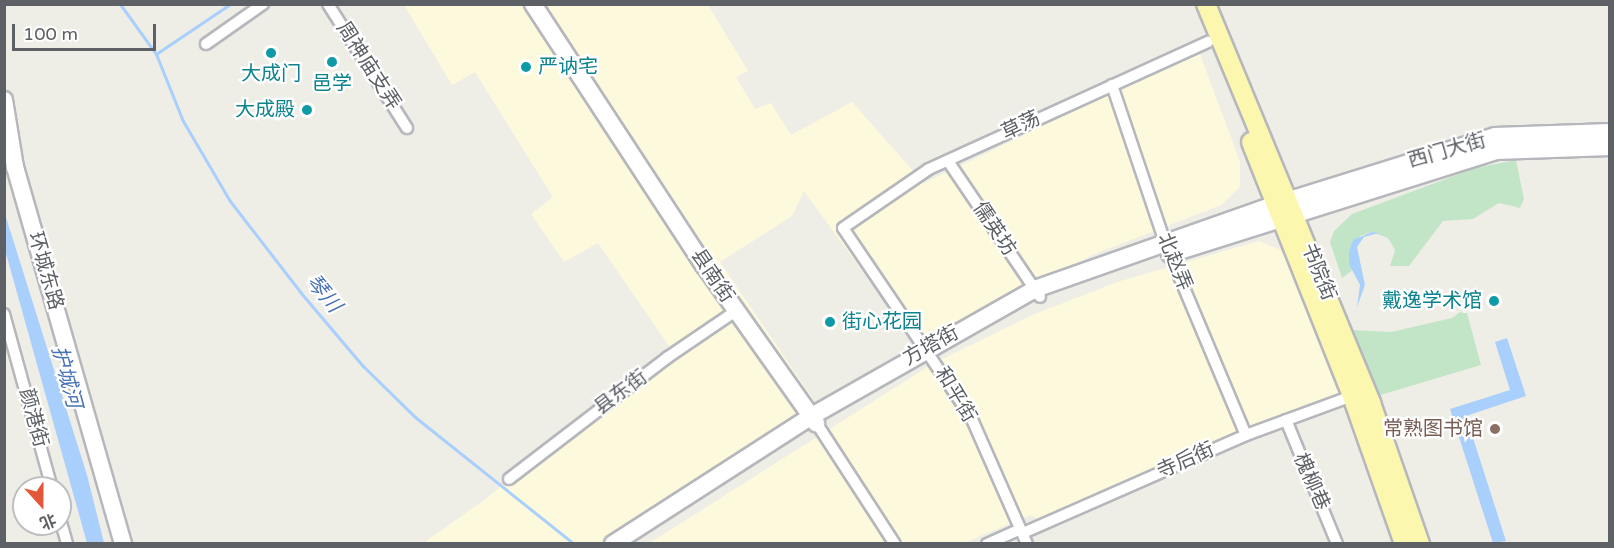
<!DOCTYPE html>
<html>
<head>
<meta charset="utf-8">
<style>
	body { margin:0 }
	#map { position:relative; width:1614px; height:548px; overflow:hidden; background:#efeee6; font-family:"Varela Round","Noto Sans SC",sans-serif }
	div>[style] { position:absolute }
	.commercial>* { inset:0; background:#fdf9dd }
	.green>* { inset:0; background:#c3e5c7 }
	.water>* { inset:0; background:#a9cffc }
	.stream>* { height:3px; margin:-1.5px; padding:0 1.5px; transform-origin:1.5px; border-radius:1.5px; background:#a9cffc }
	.roads { filter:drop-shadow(2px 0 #b6b7bc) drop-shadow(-2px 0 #b6b7bc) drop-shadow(0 2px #b6b7bc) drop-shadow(0 -2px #b6b7bc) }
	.street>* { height:10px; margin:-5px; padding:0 5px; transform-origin:5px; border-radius:5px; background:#fff }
	.secondary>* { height:16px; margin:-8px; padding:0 8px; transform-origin:8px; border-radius:8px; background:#fff }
	.primary>* { height:18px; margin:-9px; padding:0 9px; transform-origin:9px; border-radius:9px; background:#fcf7ae }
	.dots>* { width:16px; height:16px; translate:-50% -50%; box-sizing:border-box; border:3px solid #fff; border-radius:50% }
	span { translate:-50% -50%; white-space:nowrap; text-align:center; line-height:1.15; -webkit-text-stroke:4.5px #fff; paint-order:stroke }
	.street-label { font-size:20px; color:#5d6065 }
	.culture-label { font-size:20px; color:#0d838f }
	.left { translate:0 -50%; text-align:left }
	.right { translate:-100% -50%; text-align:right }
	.education-label { font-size:20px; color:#785e54 }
	.water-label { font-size:21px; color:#4873b6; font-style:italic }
	.frame { position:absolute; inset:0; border:6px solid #5d6065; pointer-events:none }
	.north { position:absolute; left:12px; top:476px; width:60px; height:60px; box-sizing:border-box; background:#fff; border:2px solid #bebfc1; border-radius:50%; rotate:159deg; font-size:16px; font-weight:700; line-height:24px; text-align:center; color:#5d6065 }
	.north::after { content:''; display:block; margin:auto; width:21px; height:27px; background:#e35738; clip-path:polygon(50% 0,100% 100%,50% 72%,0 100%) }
	.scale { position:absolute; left:12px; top:24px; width:144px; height:27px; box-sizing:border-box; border:3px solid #5d6065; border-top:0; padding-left:8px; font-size:18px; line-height:21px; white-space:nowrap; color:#5d6065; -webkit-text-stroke:4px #fff; paint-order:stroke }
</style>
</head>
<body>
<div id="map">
	<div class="commercial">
		<i style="clip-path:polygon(404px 5px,708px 5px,748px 71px,736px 77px,755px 109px,771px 103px,791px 135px,852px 102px,924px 183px,1199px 51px,1240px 162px,1240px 187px,1221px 205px,1095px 254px,914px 342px,804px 191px,792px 216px,720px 262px,817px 405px,643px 524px,604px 543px,423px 543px,483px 501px,671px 349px,598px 243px,564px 262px,531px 214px,553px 197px,475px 72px,452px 85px)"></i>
		<i style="clip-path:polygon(1259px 241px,1281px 250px,1289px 259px,1345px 402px,1041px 520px,1030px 515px,964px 543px,648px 544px,934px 363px,1030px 316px,1117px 282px)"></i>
	</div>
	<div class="green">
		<i style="clip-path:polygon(1516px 160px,1524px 199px,1520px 208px,1499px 203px,1473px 219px,1443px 221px,1409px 266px,1390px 266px,1395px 250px,1388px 238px,1372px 232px,1360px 236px,1349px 264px,1353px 270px,1342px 278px,1330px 242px,1334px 231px,1352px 214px,1475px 168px)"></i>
		<i style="clip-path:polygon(1460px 312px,1467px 313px,1481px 365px,1377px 396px,1352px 330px,1391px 332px,1452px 318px)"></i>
	</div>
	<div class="water">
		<i style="clip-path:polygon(4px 211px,87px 475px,104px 543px,87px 543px,5px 250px)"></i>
		<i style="clip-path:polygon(1372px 232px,1379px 233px,1364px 237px,1357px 247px,1365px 285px,1357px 307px,1360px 285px,1349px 264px,1349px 252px,1353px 240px)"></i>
		<i style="clip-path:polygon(1507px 338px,1526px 396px,1466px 416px,1506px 541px,1493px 543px,1450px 409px,1510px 390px,1495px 342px)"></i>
	</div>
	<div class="stream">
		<i style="left:120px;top:4px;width:62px;rotate:54.2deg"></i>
		<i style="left:156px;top:54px;width:72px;rotate:68.1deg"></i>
		<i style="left:183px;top:121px;width:93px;rotate:59.6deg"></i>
		<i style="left:230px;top:201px;width:116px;rotate:52.3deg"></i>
		<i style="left:301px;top:293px;width:96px;rotate:49.7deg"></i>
		<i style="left:363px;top:366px;width:73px;rotate:44.4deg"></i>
		<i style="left:415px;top:417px;width:203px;rotate:38.6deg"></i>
		<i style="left:156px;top:54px;width:89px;rotate:-34deg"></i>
	</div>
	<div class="roads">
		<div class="street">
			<i style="left:328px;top:4px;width:147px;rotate:57.5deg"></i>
			<i style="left:206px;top:44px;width:70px;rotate:-35.1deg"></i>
			<i style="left:1112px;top:85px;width:169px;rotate:71.4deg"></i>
			<i style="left:1166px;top:245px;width:206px;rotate:67.2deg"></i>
			<i style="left:948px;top:161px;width:164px;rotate:55.9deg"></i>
			<i style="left:4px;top:314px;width:180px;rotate:74.6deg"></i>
			<i style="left:1286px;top:420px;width:134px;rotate:67.6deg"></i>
			<i style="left:817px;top:424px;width:143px;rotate:57deg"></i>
			<i style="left:509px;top:479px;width:200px;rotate:-37.5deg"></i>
			<i style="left:668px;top:357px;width:82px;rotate:-34.1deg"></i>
			<i style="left:60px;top:519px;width:26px;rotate:74deg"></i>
			<i style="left:1023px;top:533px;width:244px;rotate:-23.7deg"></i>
			<i style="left:1246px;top:435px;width:113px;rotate:-20.2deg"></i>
			<i style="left:987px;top:544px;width:36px;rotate:-24deg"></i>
			<i style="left:1027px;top:544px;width:139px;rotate:-113.8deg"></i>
			<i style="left:971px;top:417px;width:228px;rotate:-124.1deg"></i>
			<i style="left:843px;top:228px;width:104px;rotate:-34.5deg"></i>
			<i style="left:929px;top:169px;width:307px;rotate:-24.5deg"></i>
		</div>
		<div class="secondary">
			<i style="left:533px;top:4px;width:312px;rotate:56.8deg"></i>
			<i style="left:704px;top:265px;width:194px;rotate:54.7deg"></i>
			<i style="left:4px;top:100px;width:68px;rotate:80.7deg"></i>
			<i style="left:15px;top:167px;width:392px;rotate:74deg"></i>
			<i style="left:1170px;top:254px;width:343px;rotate:-17.5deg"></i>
			<i style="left:1497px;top:151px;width:113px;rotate:-2deg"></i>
			<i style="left:613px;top:544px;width:234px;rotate:-32.8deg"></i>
			<i style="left:810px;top:417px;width:259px;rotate:-29.6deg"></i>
			<i style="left:1035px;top:289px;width:256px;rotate:-19.4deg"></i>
			<i style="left:1277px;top:204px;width:228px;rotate:-17.3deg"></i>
			<i style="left:1495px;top:136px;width:115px;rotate:-2deg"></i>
		</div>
		<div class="primary">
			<i style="left:1206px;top:4px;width:432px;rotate:67.5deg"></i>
			<i style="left:1371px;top:403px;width:149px;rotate:70.8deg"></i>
			<i style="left:1251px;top:142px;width:273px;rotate:68.3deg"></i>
			<i style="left:1352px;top:396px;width:157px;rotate:70.6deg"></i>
		</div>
	</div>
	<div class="dots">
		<i style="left:271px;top:53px;background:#0f9aa8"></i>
		<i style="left:332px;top:62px;background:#0f9aa8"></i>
		<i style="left:526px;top:67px;background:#0f9aa8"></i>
		<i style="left:307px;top:110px;background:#0f9aa8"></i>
		<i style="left:1494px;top:301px;background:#0f9aa8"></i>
		<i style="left:830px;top:322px;background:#0f9aa8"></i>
		<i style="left:1495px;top:429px;background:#8d6e63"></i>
	</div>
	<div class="street-label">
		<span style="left:368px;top:66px;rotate:57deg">周神庙支弄</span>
		<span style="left:1021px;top:126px;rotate:-25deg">草荡</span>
		<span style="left:1447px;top:151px;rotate:-16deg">西门大街</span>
		<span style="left:994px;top:229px;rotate:56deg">儒英坊</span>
		<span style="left:1174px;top:262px;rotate:68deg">北赵弄</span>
		<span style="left:45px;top:271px;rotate:74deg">环城东路</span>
		<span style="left:1318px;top:272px;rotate:68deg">书院街</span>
		<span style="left:712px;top:276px;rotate:56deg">县南街</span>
		<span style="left:931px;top:346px;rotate:-29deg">方塔街</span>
		<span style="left:621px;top:393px;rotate:-37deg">县东街</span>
		<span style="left:955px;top:395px;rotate:59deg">和平街</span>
		<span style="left:33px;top:418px;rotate:75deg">颜港街</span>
		<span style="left:1186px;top:461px;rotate:-24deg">寺后街</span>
		<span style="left:1311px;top:482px;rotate:66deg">槐柳巷</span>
	</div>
	<div class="culture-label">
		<span class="left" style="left:538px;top:67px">严讷宅</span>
		<span style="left:271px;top:74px">大成门</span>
		<span style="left:332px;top:84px">邑学</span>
		<span class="right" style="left:295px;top:110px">大成殿</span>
		<span class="right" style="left:1482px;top:301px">戴逸学术馆</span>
		<span class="left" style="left:842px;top:322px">街心花园</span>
	</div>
	<div class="education-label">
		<span class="right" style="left:1483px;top:429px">常熟图书馆</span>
	</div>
	<div class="water-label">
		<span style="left:323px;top:294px;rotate:50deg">琴川</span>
		<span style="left:66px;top:377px;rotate:75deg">护城河</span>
	</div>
	<div class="frame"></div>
	<div class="north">北</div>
	<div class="scale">100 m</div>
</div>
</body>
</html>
